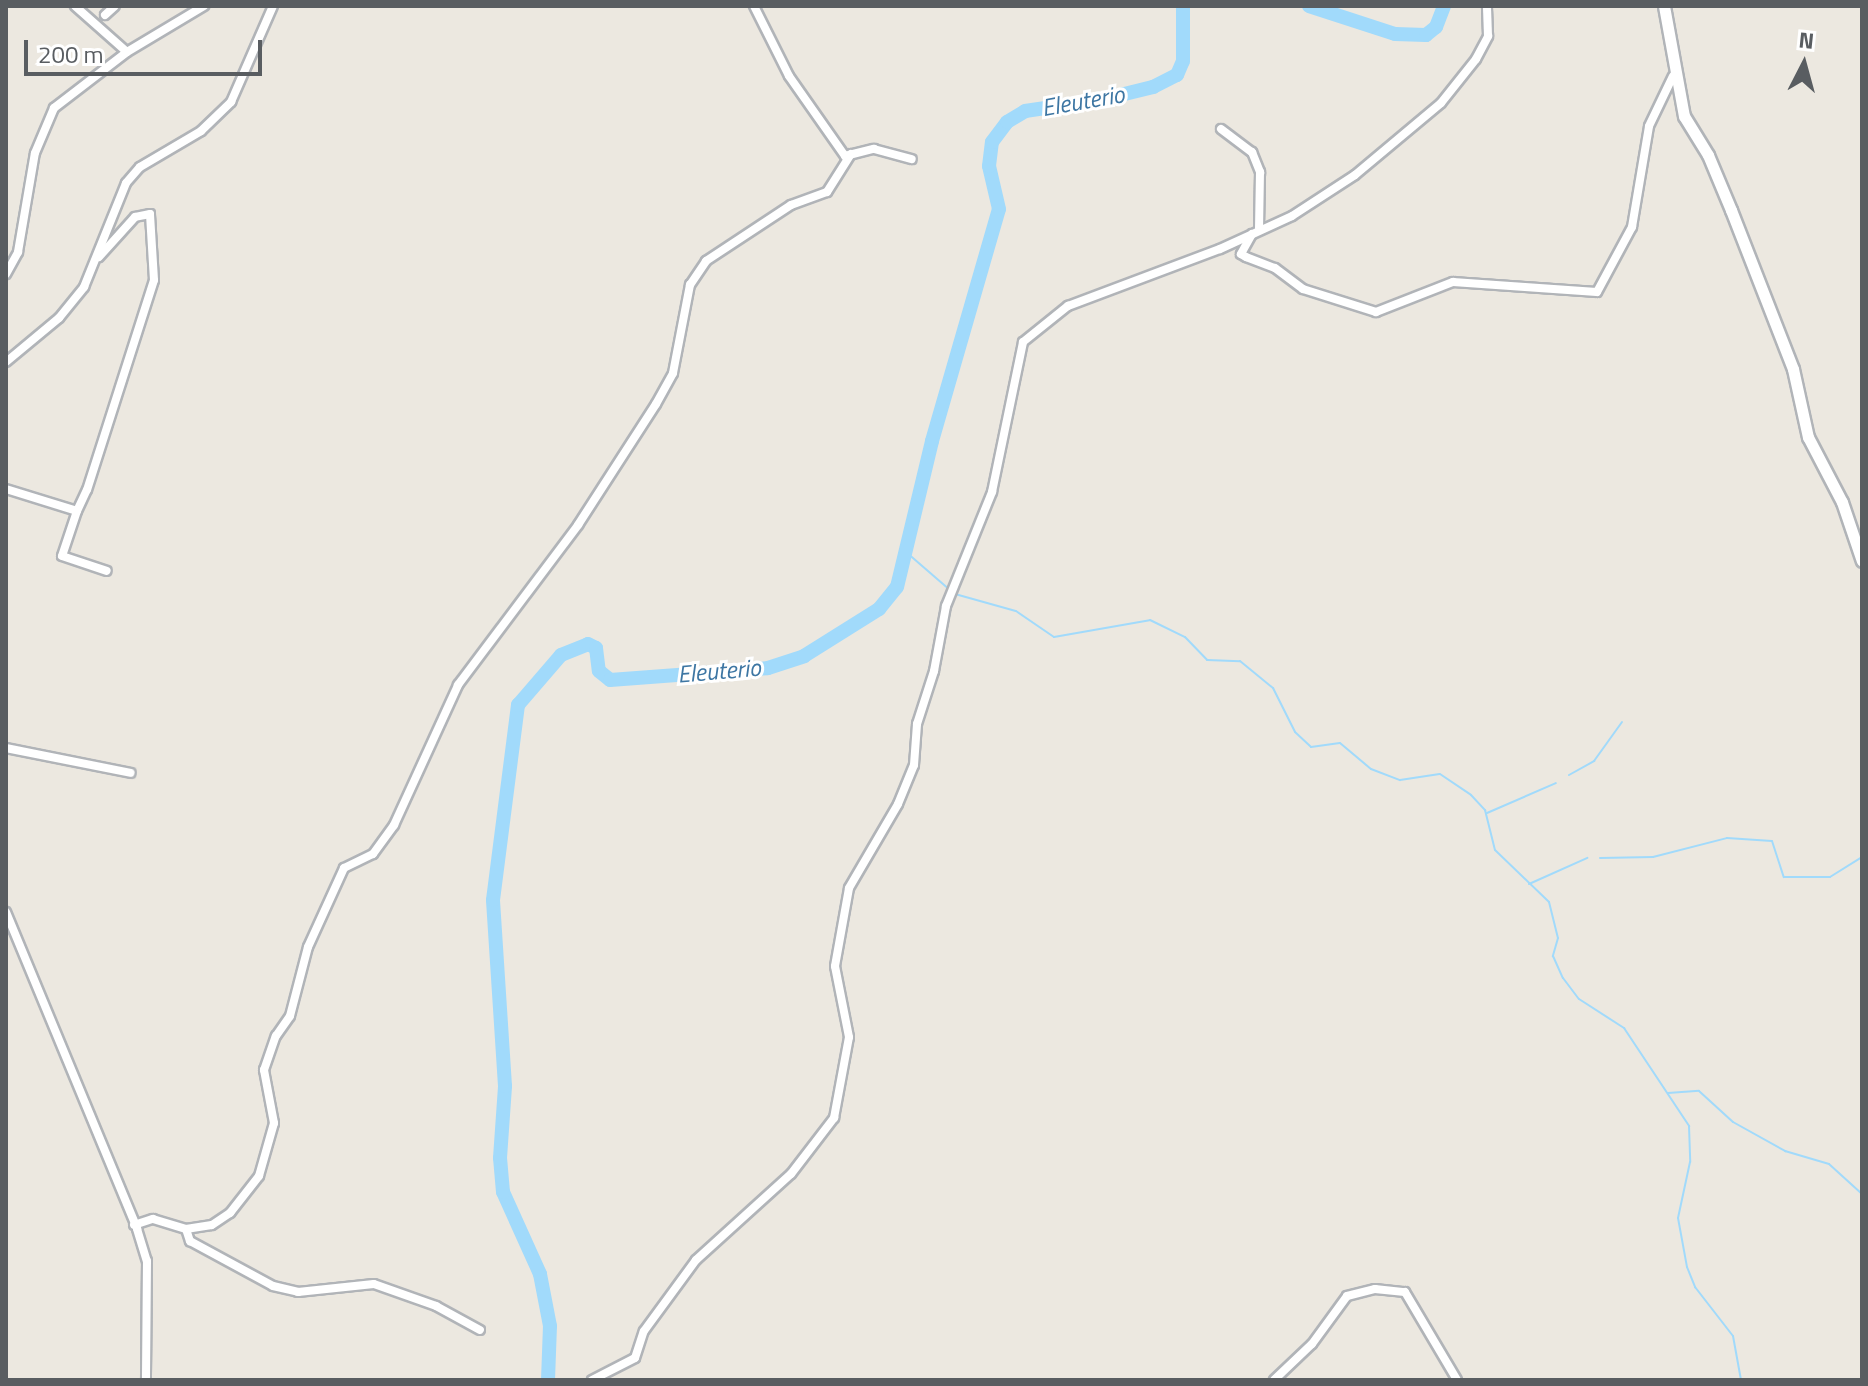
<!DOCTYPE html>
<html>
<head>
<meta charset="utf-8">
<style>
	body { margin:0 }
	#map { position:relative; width:1868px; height:1386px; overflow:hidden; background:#ece8e0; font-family:"Titillium Web",sans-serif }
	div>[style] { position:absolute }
	.stream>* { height:2px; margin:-1px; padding:0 1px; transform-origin:1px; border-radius:1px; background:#a1dafb }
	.river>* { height:14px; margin:-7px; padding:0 7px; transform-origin:7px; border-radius:7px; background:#a1dafb }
	.roads { filter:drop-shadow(2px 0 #b1b4b8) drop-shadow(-2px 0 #b1b4b8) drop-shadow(0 2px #b1b4b8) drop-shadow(0 -2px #b1b4b8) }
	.street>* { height:8px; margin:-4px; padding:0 4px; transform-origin:4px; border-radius:4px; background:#fff }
	.secondary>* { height:11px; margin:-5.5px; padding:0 5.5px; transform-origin:5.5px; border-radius:5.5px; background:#fff }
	span { translate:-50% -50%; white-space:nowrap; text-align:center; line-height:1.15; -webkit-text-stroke:6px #fff; paint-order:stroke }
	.water-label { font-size:24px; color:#3d76a3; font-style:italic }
	.frame { position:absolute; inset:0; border:8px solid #595d61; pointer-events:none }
	.north { position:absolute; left:1764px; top:24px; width:80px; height:80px; -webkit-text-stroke:6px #fff; paint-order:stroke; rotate:6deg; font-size:22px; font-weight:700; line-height:32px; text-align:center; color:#595d61 }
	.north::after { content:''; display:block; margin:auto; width:28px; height:36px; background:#595d61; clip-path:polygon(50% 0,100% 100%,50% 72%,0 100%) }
	.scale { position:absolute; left:24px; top:40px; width:238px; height:36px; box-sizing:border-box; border:4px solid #595d61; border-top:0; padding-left:10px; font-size:24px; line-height:28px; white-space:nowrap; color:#595d61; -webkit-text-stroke:6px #fff; paint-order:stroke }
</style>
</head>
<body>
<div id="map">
	<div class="stream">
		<i style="left:906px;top:552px;width:58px;rotate:40.8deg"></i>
		<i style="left:955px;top:594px;width:63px;rotate:15.6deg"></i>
		<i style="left:1016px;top:611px;width:46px;rotate:34.4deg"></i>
		<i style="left:1054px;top:637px;width:97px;rotate:-10deg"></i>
		<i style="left:1150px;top:620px;width:39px;rotate:26deg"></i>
		<i style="left:1185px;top:637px;width:32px;rotate:46deg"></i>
		<i style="left:1207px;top:660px;width:33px;rotate:2deg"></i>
		<i style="left:1240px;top:661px;width:43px;rotate:39.3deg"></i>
		<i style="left:1273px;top:688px;width:49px;rotate:63.4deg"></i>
		<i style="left:1295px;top:732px;width:22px;rotate:43deg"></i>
		<i style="left:1311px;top:747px;width:29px;rotate:-8deg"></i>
		<i style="left:1340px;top:743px;width:40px;rotate:40deg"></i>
		<i style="left:1371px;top:769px;width:31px;rotate:21deg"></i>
		<i style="left:1400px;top:780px;width:40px;rotate:-8.5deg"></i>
		<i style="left:1440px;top:774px;width:37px;rotate:34deg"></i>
		<i style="left:1471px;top:795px;width:21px;rotate:47deg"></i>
		<i style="left:1485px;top:810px;width:41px;rotate:76deg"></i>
		<i style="left:1495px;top:850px;width:75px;rotate:43.9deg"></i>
		<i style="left:1549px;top:902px;width:37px;rotate:76deg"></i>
		<i style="left:1558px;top:938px;width:19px;rotate:106deg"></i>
		<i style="left:1553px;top:956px;width:24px;rotate:66deg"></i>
		<i style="left:1563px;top:978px;width:26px;rotate:53deg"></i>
		<i style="left:1579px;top:999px;width:54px;rotate:32.8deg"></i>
		<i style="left:1624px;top:1028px;width:118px;rotate:56.4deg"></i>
		<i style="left:1689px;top:1126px;width:36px;rotate:88deg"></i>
		<i style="left:1690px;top:1162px;width:57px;rotate:102.1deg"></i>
		<i style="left:1678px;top:1218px;width:50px;rotate:79.6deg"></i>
		<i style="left:1687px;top:1267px;width:22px;rotate:68deg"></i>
		<i style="left:1695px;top:1287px;width:62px;rotate:52.2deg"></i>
		<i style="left:1733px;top:1336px;width:45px;rotate:79.7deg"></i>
		<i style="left:1569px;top:775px;width:29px;rotate:-29deg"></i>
		<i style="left:1594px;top:761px;width:48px;rotate:-54.3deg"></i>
		<i style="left:1487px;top:813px;width:75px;rotate:-23.5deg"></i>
		<i style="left:1600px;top:858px;width:53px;rotate:-1.1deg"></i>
		<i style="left:1653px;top:857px;width:76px;rotate:-14.4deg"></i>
		<i style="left:1727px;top:838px;width:45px;rotate:3.8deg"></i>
		<i style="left:1772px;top:841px;width:38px;rotate:72deg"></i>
		<i style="left:1784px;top:877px;width:46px"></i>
		<i style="left:1830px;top:877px;width:38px;rotate:-32deg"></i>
		<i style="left:1529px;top:884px;width:64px;rotate:-24.1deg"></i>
		<i style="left:1668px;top:1093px;width:31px;rotate:-4deg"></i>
		<i style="left:1699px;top:1091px;width:46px;rotate:42.4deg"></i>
		<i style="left:1733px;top:1122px;width:60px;rotate:29.1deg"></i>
		<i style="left:1785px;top:1151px;width:46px;rotate:16.5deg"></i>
		<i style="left:1829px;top:1164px;width:45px;rotate:42.3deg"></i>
	</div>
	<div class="river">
		<i style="left:1309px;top:6px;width:90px;rotate:18deg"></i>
		<i style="left:1395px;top:34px;width:31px;rotate:2deg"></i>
		<i style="left:1426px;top:35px;width:13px;rotate:-39deg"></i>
		<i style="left:1436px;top:27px;width:22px;rotate:-69deg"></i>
		<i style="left:548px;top:1380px;width:54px;rotate:-87.9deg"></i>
		<i style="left:550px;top:1326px;width:53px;rotate:-100.9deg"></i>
		<i style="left:540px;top:1274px;width:90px;rotate:-114.3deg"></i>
		<i style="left:503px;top:1192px;width:34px;rotate:-95deg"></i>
		<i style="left:500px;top:1158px;width:72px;rotate:-86deg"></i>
		<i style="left:505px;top:1086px;width:186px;rotate:-93.7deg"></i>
		<i style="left:493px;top:900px;width:197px;rotate:-82.7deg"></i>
		<i style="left:518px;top:705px;width:66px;rotate:-49.3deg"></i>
		<i style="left:561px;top:655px;width:29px;rotate:-22deg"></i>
		<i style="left:588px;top:644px;width:9px;rotate:27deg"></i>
		<i style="left:596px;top:648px;width:23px;rotate:83deg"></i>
		<i style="left:599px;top:671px;width:14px;rotate:39deg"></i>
		<i style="left:610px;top:680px;width:158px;rotate:-4.3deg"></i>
		<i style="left:768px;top:668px;width:38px;rotate:-18deg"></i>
		<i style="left:804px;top:656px;width:89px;rotate:-32.1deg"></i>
		<i style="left:879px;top:609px;width:28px;rotate:-51deg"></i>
		<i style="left:897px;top:587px;width:150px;rotate:-76.5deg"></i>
		<i style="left:932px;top:441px;width:241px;rotate:-73.9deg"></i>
		<i style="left:999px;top:209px;width:44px;rotate:-103.1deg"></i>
		<i style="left:989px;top:166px;width:24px;rotate:-83deg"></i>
		<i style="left:992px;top:142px;width:25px;rotate:-53deg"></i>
		<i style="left:1007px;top:122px;width:21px;rotate:-31deg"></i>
		<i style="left:1025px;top:111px;width:76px;rotate:-8.3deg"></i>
		<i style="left:1100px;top:100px;width:55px;rotate:-13.8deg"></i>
		<i style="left:1153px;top:87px;width:27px;rotate:-27deg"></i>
		<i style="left:1177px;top:75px;width:15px;rotate:-67deg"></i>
		<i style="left:1183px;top:61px;width:55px;rotate:-90deg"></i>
	</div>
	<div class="roads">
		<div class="street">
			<i style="left:75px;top:6px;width:69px;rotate:41.5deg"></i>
			<i style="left:754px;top:6px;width:78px;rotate:63.4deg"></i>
			<i style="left:789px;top:76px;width:98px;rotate:55deg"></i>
			<i style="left:845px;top:156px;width:30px;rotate:-14deg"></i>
			<i style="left:874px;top:149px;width:39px;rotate:15deg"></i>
			<i style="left:105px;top:15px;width:13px;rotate:-42deg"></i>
			<i style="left:1221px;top:129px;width:39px;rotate:37deg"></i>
			<i style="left:1252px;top:152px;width:22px;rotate:68deg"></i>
			<i style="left:1260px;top:172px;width:56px;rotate:91deg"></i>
			<i style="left:1252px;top:234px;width:23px;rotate:119deg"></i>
			<i style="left:1241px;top:254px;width:6px;rotate:31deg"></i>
			<i style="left:1246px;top:257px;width:31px;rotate:21deg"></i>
			<i style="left:1275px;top:268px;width:35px;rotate:37deg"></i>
			<i style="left:1303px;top:289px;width:77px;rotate:17.5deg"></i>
			<i style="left:1376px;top:312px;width:83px;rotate:-21.3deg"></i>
			<i style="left:1453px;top:282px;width:144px;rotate:4deg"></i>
			<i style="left:1597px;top:292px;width:74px;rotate:-61.7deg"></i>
			<i style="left:1632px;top:227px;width:102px;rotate:-80.4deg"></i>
			<i style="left:1649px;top:126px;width:55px;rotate:-64.4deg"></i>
			<i style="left:6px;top:274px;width:25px;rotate:-61deg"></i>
			<i style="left:18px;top:252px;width:100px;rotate:-80.3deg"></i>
			<i style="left:35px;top:153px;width:49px;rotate:-67.1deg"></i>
			<i style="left:54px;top:108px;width:92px;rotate:-37.5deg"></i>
			<i style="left:127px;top:52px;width:90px;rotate:-30.9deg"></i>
			<i style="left:6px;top:362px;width:69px;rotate:-39.7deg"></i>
			<i style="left:59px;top:318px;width:40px;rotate:-51deg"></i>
			<i style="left:84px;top:287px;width:112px;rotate:-68deg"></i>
			<i style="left:126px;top:183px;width:21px;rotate:-49deg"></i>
			<i style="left:140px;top:167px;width:71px;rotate:-30.5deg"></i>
			<i style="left:201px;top:131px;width:42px;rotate:-44deg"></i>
			<i style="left:231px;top:102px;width:105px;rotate:-66.4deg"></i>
			<i style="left:6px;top:489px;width:74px;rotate:17.2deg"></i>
			<i style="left:77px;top:511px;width:23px;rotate:-65deg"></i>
			<i style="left:87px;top:490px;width:220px;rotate:-72.3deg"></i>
			<i style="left:154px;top:280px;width:66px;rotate:-93.5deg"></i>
			<i style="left:150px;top:214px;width:15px;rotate:169deg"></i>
			<i style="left:135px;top:217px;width:54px;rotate:132deg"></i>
			<i style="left:77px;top:511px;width:47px;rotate:108.4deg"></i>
			<i style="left:62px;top:556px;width:47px;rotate:18.4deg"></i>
			<i style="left:6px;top:748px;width:127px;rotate:11.3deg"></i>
			<i style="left:6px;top:912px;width:343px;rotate:67.5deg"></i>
			<i style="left:137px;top:1229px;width:34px;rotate:73deg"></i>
			<i style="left:147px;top:1261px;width:119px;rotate:90.5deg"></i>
			<i style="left:134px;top:1225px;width:20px;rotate:-18deg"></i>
			<i style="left:153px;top:1219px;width:34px;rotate:17deg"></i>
			<i style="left:186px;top:1229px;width:26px;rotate:-9deg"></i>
			<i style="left:212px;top:1225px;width:22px;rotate:-34deg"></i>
			<i style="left:230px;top:1213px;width:47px;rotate:-51.9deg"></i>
			<i style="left:259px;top:1176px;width:55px;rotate:-74.2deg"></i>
			<i style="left:274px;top:1123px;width:54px;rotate:-100.7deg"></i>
			<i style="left:264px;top:1070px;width:36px;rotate:-71deg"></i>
			<i style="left:276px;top:1036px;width:24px;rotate:-55deg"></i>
			<i style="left:290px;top:1016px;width:71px;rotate:-75.4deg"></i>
			<i style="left:308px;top:947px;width:87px;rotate:-65.5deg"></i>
			<i style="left:344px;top:868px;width:32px;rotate:-26deg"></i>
			<i style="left:373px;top:854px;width:36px;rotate:-54deg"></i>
			<i style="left:394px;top:825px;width:154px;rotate:-65.4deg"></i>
			<i style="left:458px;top:685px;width:200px;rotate:-53.1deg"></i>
			<i style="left:578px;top:525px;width:144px;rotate:-57.2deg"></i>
			<i style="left:656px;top:404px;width:35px;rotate:-61deg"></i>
			<i style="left:673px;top:373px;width:90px;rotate:-79.1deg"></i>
			<i style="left:690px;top:285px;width:29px;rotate:-56deg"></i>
			<i style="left:706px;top:261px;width:102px;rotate:-33.4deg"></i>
			<i style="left:791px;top:205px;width:38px;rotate:-20deg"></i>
			<i style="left:827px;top:192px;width:45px;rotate:-57.7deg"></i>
			<i style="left:186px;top:1229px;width:13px;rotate:72deg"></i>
			<i style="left:190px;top:1241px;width:94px;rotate:28.5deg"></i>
			<i style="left:273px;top:1286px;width:26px;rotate:13deg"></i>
			<i style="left:298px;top:1292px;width:76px;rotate:-6deg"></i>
			<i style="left:374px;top:1284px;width:66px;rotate:19.5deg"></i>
			<i style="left:436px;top:1306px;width:50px;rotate:28.6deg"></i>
			<i style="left:592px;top:1380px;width:48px;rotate:-27.1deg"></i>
			<i style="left:635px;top:1358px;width:28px;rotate:-72deg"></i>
			<i style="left:644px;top:1331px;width:88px;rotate:-53.8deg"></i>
			<i style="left:696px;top:1260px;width:128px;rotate:-42.2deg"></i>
			<i style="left:791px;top:1174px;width:71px;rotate:-52.5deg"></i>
			<i style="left:834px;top:1118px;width:82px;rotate:-79.5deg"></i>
			<i style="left:849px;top:1037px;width:72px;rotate:-101.2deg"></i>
			<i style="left:835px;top:966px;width:79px;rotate:-79.8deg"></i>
			<i style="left:849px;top:888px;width:97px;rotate:-59.7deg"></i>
			<i style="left:898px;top:804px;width:42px;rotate:-67.7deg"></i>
			<i style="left:914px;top:765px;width:41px;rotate:-85.8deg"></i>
			<i style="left:917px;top:724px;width:56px;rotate:-72.2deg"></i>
			<i style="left:934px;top:671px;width:66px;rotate:-79.5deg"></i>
			<i style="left:946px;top:606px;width:123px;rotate:-68deg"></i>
			<i style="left:992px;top:492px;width:153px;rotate:-78.3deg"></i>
			<i style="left:1023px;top:342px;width:58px;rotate:-38.7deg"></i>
			<i style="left:1068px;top:306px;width:162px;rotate:-20.6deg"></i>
			<i style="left:1220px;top:249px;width:79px;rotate:-24.6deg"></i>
			<i style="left:1292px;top:216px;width:75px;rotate:-33.1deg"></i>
			<i style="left:1355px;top:175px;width:112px;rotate:-39.9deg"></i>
			<i style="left:1441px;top:103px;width:56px;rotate:-51.5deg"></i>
			<i style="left:1476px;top:59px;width:26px;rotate:-62deg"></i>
			<i style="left:1488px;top:36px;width:30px;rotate:-92deg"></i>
			<i style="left:1274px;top:1380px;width:52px;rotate:-43.5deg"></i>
			<i style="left:1312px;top:1344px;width:59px;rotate:-53.9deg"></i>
			<i style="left:1347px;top:1296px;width:29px;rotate:-14deg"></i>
			<i style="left:1375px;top:1289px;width:30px;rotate:6deg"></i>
			<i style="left:1405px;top:1292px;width:102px;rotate:59.4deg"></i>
		</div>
		<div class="secondary">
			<i style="left:1664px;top:6px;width:112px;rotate:79.7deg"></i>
			<i style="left:1684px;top:116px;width:46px;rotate:58.4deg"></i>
			<i style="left:1708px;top:155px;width:60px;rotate:67.3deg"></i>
			<i style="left:1731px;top:210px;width:171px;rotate:68.7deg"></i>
			<i style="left:1793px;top:369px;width:70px;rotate:77.6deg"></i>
			<i style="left:1808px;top:437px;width:73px;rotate:62.4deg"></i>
			<i style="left:1842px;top:502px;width:62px;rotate:71.3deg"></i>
		</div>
	</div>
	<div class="water-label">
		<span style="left:1083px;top:101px;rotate:-10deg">Eleuterio</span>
		<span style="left:719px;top:671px;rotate:-5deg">Eleuterio</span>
	</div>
	<div class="frame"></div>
	<div class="north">N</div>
	<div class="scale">200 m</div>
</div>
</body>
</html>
